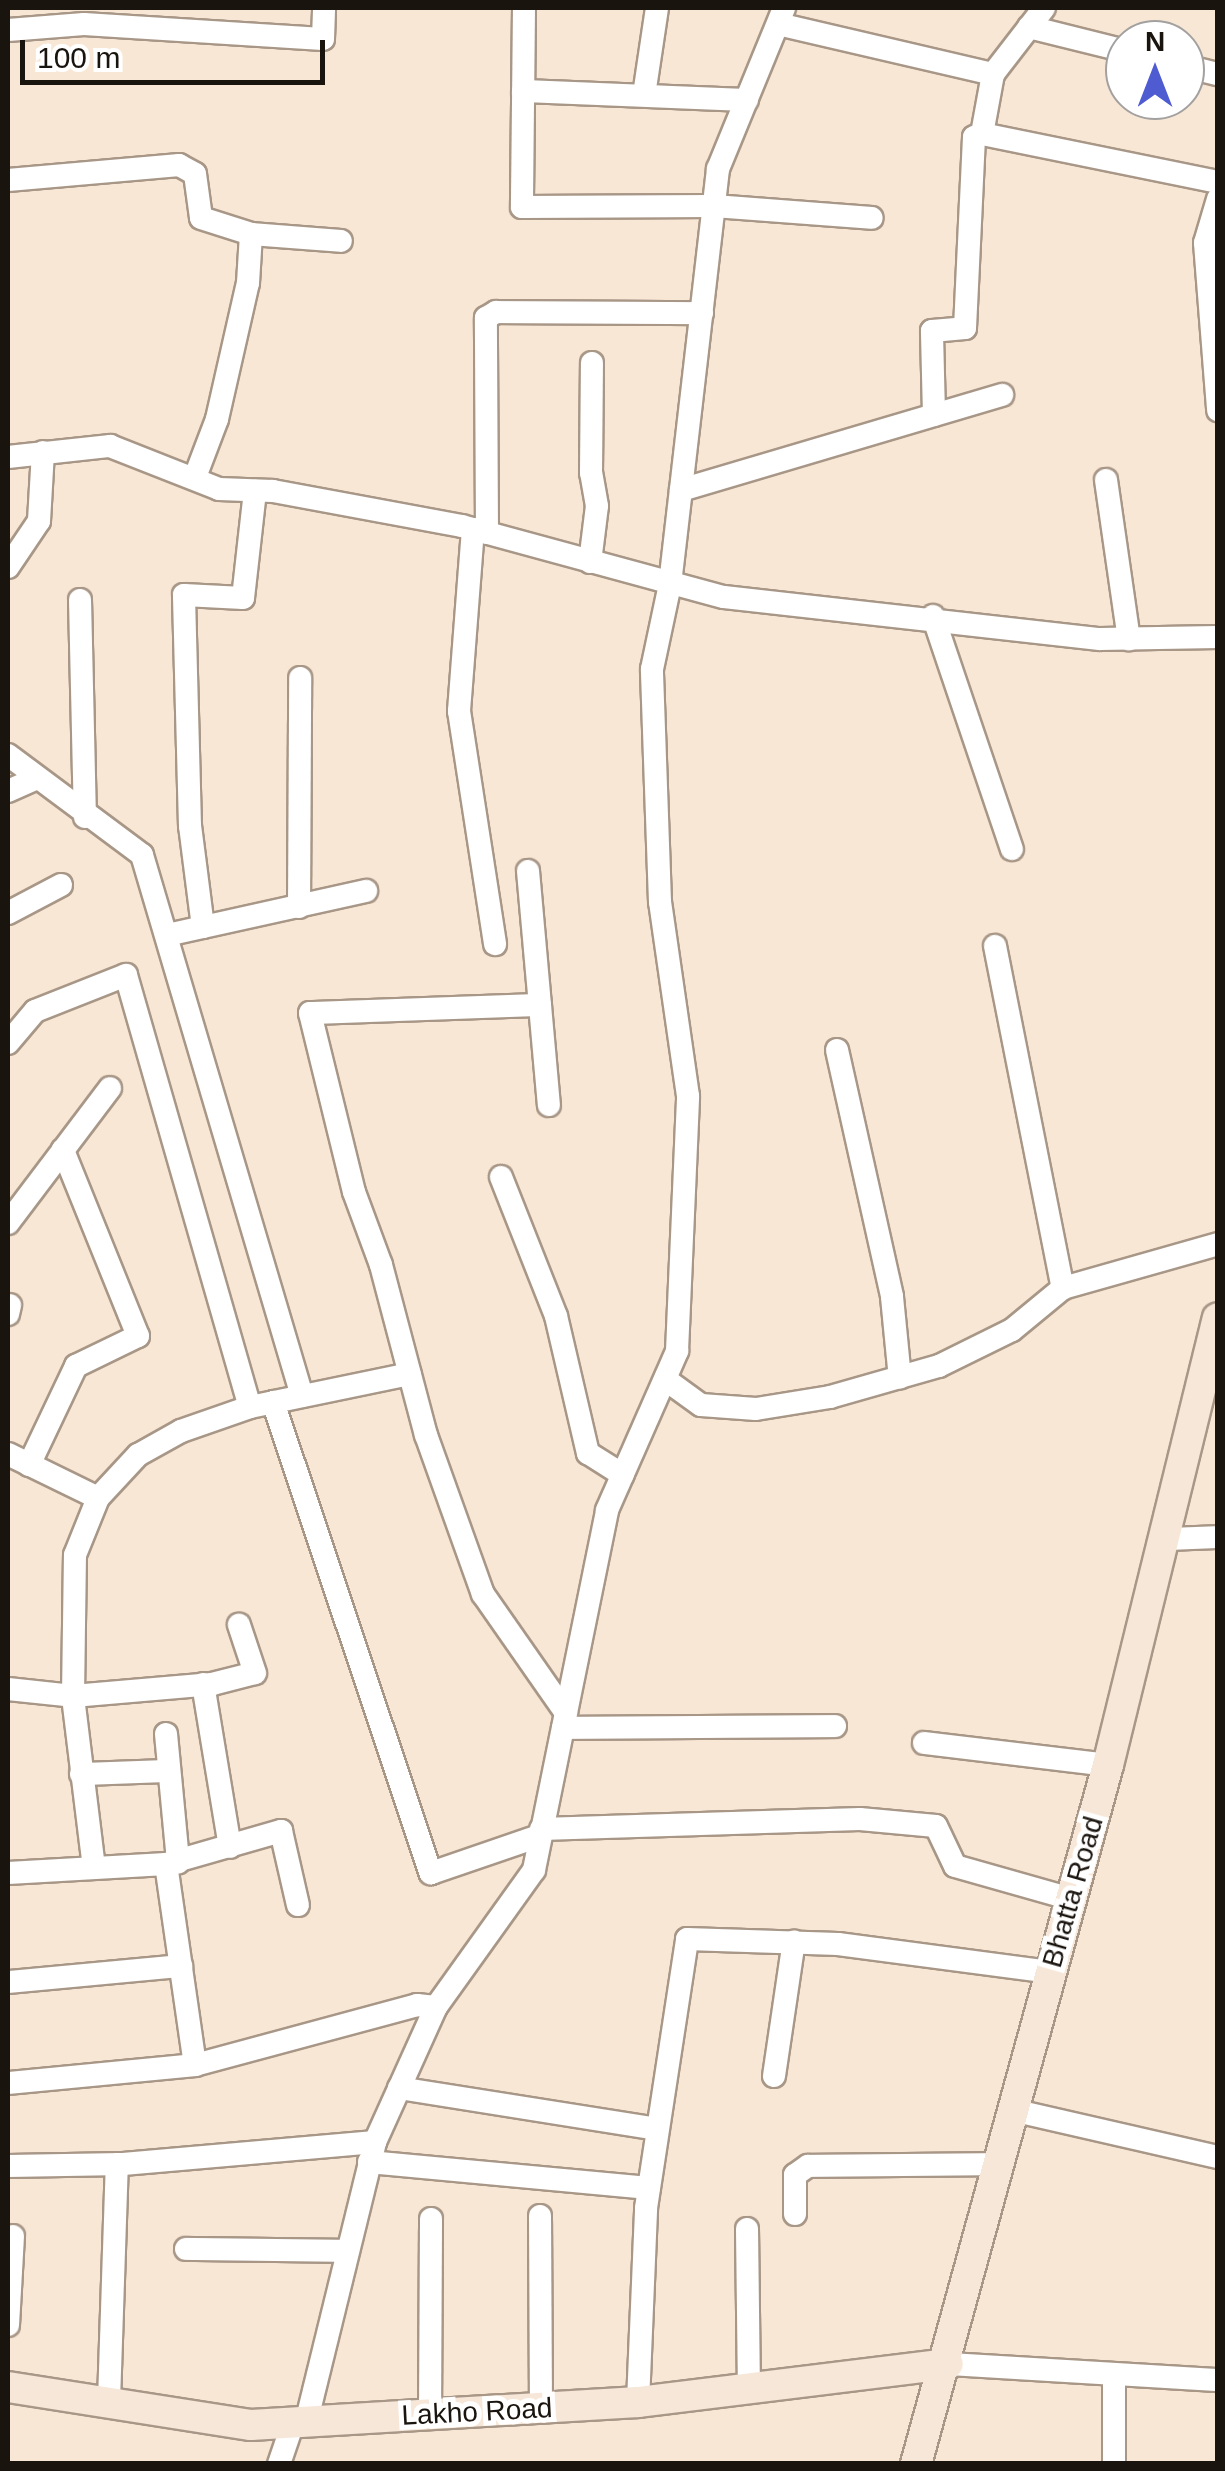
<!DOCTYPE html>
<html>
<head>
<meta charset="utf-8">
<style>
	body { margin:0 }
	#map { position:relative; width:1225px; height:2471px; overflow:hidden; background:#f9e7d6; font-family:Arial,sans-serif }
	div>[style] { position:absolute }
	.roads { filter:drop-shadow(2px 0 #a89787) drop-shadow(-2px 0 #a89787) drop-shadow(0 2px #a89787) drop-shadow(0 -2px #a89787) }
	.street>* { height:22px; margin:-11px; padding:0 11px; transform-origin:11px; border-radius:11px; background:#fff }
	.secondary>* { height:30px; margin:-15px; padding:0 15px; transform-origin:15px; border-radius:15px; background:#f7e7d8 }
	span { translate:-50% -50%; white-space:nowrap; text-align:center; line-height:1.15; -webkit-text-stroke:10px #fff; paint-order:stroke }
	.street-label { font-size:28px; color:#1a140f }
	.frame { position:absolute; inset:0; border:10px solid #1a140f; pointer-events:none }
	.north { position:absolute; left:1105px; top:20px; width:100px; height:100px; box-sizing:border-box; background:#fff; border:2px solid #a3a19f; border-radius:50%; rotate:0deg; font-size:28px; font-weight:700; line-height:40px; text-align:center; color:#1a140f }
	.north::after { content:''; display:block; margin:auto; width:35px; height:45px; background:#4f5bd1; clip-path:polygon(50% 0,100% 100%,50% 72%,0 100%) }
	.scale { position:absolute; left:20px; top:40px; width:305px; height:45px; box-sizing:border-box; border:5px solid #1a140f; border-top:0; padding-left:12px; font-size:30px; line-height:35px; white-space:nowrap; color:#1a140f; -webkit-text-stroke:8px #fff; paint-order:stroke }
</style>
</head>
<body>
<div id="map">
	<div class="roads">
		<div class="street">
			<i style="left:524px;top:8px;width:199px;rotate:90.6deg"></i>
			<i style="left:522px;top:207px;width:192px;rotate:-0.3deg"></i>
			<i style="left:714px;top:206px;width:158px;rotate:4.3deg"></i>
			<i style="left:778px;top:24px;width:221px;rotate:13.1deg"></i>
			<i style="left:1029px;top:27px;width:99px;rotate:14deg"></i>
			<i style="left:8px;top:30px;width:76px;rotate:-4.5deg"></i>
			<i style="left:84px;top:24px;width:239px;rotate:3.6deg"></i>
			<i style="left:323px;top:39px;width:31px;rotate:-88deg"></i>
			<i style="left:1185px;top:66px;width:34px;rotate:14deg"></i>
			<i style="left:523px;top:91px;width:224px;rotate:2.3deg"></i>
			<i style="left:644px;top:95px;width:88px;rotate:-81.5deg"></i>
			<i style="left:982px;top:134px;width:241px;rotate:11.5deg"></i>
			<i style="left:8px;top:180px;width:172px;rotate:-5deg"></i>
			<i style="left:179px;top:165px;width:18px;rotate:29deg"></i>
			<i style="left:195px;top:174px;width:44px;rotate:82.2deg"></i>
			<i style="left:201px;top:218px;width:52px;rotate:17.7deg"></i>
			<i style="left:251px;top:234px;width:90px;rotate:4.4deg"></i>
			<i style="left:1218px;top:199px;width:46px;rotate:106.5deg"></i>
			<i style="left:1205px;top:243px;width:168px;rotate:85.5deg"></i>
			<i style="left:934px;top:415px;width:84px;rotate:-91.4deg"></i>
			<i style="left:932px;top:331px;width:33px;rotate:-5deg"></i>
			<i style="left:965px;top:328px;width:191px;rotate:-87.3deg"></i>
			<i style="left:974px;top:137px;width:9px;rotate:-21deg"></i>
			<i style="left:982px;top:134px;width:61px;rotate:-79.6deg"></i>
			<i style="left:993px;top:74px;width:83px;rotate:-52.3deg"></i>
			<i style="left:8px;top:457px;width:103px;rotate:-6.2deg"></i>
			<i style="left:110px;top:446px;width:117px;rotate:21.5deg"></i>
			<i style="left:219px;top:489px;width:54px;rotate:2.1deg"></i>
			<i style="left:273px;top:491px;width:192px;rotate:10.5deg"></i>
			<i style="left:462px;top:526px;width:271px;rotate:15.2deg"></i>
			<i style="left:724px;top:597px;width:378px;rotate:6.4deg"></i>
			<i style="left:1100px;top:639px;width:118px;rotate:-1deg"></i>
			<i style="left:195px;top:477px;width:62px;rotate:-69.2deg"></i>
			<i style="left:217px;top:419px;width:139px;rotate:-77.2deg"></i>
			<i style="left:248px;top:283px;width:49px;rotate:-86.5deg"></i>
			<i style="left:1106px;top:480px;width:161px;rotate:81.8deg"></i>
			<i style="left:681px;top:490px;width:335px;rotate:-16.5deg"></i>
			<i style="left:473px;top:529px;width:183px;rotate:94.4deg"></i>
			<i style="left:459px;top:711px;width:236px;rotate:81.2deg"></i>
			<i style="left:487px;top:533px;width:215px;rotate:-90.3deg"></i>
			<i style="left:486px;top:318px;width:12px;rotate:-31deg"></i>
			<i style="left:496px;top:312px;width:206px;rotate:0.3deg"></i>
			<i style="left:590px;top:562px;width:56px;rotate:-82.9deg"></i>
			<i style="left:597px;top:506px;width:34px;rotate:-100deg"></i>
			<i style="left:591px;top:473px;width:110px;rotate:-89.5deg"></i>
			<i style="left:8px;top:567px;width:55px;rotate:-56deg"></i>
			<i style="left:39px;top:521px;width:69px;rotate:-86.7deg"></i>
			<i style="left:80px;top:600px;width:217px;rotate:88.7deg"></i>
			<i style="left:933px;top:616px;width:246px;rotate:71.3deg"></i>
			<i style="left:8px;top:755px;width:167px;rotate:36.7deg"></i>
			<i style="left:142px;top:855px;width:564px;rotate:73.52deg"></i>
			<i style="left:8px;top:791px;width:32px;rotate:-24deg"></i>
			<i style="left:528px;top:871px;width:235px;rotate:84.9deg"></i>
			<i style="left:299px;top:907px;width:229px;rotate:-89.7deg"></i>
			<i style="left:8px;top:913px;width:60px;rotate:-27.8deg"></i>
			<i style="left:203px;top:927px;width:102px;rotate:-97.3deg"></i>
			<i style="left:190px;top:826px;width:231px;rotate:-91.5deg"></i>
			<i style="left:184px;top:595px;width:59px;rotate:2.9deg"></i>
			<i style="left:243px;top:598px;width:108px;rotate:-83.6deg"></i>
			<i style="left:167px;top:935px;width:204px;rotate:-12.5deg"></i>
			<i style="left:995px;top:946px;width:349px;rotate:78.8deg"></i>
			<i style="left:540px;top:1005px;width:230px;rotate:178deg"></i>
			<i style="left:310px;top:1013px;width:184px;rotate:76.2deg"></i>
			<i style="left:354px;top:1192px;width:78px;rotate:69.7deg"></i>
			<i style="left:381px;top:1265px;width:176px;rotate:75.2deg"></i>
			<i style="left:426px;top:1435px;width:169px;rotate:70.3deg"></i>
			<i style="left:483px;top:1594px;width:145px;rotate:55.1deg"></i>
			<i style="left:8px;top:1043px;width:42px;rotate:-49.8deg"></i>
			<i style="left:35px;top:1011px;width:98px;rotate:-21.6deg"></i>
			<i style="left:126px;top:975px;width:449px;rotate:74deg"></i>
			<i style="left:837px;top:1050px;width:253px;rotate:77.4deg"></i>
			<i style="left:892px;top:1297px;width:81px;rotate:84.4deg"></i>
			<i style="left:501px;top:1177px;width:149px;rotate:68.4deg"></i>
			<i style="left:556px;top:1316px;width:141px;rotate:76.9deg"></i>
			<i style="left:588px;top:1453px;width:41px;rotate:32.2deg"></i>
			<i style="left:8px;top:1223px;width:169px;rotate:-52.9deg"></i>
			<i style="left:8px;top:1314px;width:9px;rotate:-77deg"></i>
			<i style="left:669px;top:1382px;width:39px;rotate:36deg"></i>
			<i style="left:701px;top:1405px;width:55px;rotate:4.2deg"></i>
			<i style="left:756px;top:1409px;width:75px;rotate:-9.2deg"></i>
			<i style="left:830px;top:1397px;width:113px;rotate:-15.9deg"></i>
			<i style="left:939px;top:1366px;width:81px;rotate:-26.3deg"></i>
			<i style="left:1012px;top:1330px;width:66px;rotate:-39.5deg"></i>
			<i style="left:1063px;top:1288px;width:161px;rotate:-15.8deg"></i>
			<i style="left:273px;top:1402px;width:497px;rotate:71.5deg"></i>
			<i style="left:431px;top:1873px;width:114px;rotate:-18.9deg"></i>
			<i style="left:8px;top:1454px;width:100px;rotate:26.1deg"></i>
			<i style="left:29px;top:1465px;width:110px;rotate:-64.6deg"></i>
			<i style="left:76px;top:1366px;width:69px;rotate:-25.8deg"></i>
			<i style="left:138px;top:1336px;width:201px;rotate:-112deg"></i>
			<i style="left:1167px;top:1539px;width:51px;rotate:-2.2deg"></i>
			<i style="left:203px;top:1684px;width:165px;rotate:80.6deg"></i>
			<i style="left:8px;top:1689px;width:65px;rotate:6.1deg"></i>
			<i style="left:73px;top:1696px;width:140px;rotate:-4.9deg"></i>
			<i style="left:212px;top:1684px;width:44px;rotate:-14.3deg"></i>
			<i style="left:255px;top:1673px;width:51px;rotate:-108.4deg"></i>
			<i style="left:563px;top:1728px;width:272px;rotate:-0.4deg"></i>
			<i style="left:166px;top:1734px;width:129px;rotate:84.6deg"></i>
			<i style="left:924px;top:1743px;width:185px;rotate:6.8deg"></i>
			<i style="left:81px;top:1774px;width:88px;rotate:-2deg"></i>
			<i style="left:541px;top:1829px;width:319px;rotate:-1.8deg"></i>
			<i style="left:860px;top:1819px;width:76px;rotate:5.3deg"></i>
			<i style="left:936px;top:1826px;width:44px;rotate:64.6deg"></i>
			<i style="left:955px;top:1866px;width:122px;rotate:15.8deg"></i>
			<i style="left:166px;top:1864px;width:203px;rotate:81.8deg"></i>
			<i style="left:94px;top:1868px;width:173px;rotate:-97deg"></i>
			<i style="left:73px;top:1696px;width:141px;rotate:-89.2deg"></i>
			<i style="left:75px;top:1555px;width:61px;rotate:-68deg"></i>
			<i style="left:98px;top:1498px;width:59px;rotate:-47.1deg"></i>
			<i style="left:138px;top:1455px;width:49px;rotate:-29.2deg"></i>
			<i style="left:181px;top:1431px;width:73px;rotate:-19.2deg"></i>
			<i style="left:250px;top:1407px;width:163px;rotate:-11.7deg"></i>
			<i style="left:8px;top:1873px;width:158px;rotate:-3.3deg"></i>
			<i style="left:166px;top:1864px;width:120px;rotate:-16deg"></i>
			<i style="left:281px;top:1831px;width:76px;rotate:77.1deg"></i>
			<i style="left:8px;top:1982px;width:174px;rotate:-5.3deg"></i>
			<i style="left:774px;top:2076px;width:136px;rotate:-81.6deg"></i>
			<i style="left:8px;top:2083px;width:188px;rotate:-5.5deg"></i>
			<i style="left:195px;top:2065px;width:230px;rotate:-15.1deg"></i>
			<i style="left:417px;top:2005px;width:19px;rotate:6deg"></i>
			<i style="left:399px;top:2088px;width:261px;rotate:9deg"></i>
			<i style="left:1012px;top:2110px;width:211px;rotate:12.9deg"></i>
			<i style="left:369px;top:2162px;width:281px;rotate:5.3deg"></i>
			<i style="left:8px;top:2166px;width:115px;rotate:-1deg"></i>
			<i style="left:123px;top:2164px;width:253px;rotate:-5deg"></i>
			<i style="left:795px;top:2214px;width:39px;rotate:-90deg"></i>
			<i style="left:795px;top:2175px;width:16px;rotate:-35deg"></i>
			<i style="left:808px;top:2166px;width:191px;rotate:-0.6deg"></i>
			<i style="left:540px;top:2216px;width:192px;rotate:89.7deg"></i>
			<i style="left:747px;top:2229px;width:159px;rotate:89.3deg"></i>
			<i style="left:186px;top:2249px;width:159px;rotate:0.7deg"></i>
			<i style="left:8px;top:2325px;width:89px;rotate:-86.8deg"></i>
			<i style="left:948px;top:2364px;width:270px;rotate:3.4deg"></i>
			<i style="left:1114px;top:2377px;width:87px;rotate:90deg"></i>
			<i style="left:109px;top:2401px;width:237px;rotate:-88.1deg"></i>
			<i style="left:638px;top:2402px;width:194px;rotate:-87.6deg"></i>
			<i style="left:646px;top:2208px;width:272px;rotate:-81.3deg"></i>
			<i style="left:687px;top:1939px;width:151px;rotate:1.9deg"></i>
			<i style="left:838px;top:1944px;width:215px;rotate:7.5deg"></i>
			<i style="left:430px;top:2415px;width:196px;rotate:-89.7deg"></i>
			<i style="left:307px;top:2419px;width:285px;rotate:-76.2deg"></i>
			<i style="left:375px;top:2142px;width:148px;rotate:-65.7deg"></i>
			<i style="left:436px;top:2007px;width:168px;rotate:-54.4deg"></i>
			<i style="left:534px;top:1870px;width:367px;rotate:-78.5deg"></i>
			<i style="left:607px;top:1510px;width:174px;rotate:-66.2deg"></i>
			<i style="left:677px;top:1351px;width:255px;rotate:-87.5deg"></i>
			<i style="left:688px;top:1096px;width:196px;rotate:-98.2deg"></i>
			<i style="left:660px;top:902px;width:233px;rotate:-92deg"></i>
			<i style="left:652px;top:669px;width:87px;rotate:-78deg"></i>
			<i style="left:670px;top:584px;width:418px;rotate:-83.4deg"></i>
			<i style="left:718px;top:169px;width:174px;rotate:-67.7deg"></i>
			<i style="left:279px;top:2464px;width:46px;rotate:-71.2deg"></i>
		</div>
		<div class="secondary">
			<i style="left:8px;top:2387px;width:246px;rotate:8.9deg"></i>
			<i style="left:251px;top:2425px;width:388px;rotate:-3.4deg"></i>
			<i style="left:638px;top:2402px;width:312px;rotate:-7deg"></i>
			<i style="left:916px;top:2464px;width:725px;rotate:-74.64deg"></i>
			<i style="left:1108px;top:1765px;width:460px;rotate:-76.2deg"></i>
		</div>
	</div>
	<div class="street-label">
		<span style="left:1073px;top:1892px;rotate:-74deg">Bhatta Road</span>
		<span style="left:477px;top:2412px;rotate:-3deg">Lakho Road</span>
	</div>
	<div class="frame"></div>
	<div class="north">N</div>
	<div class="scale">100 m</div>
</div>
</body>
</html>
